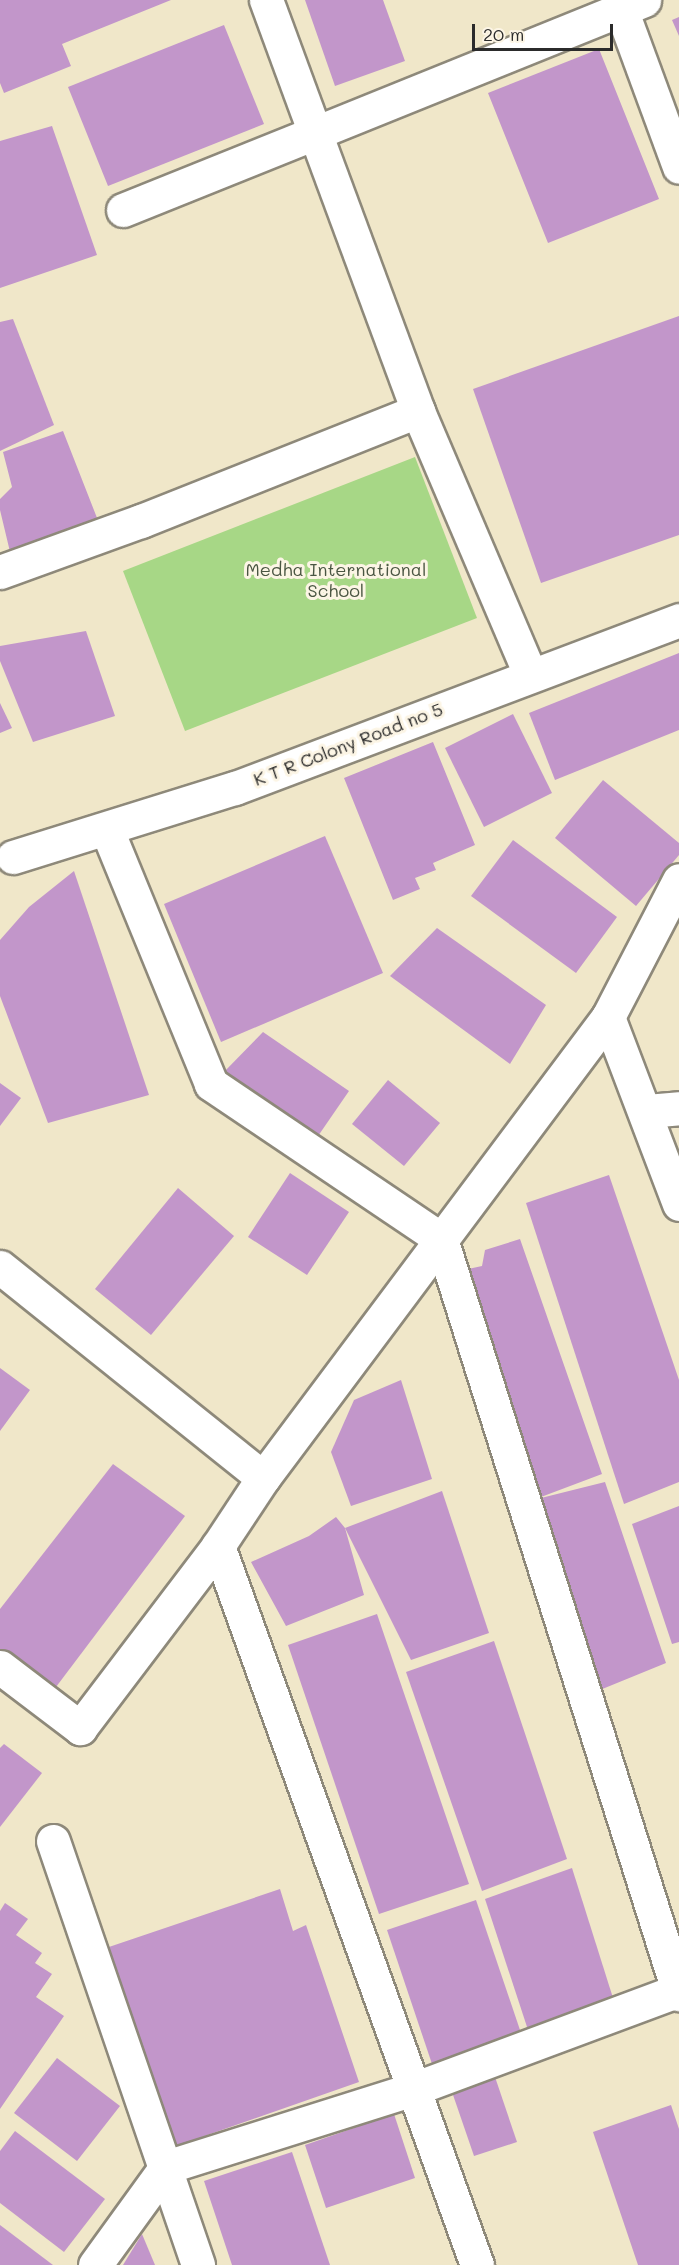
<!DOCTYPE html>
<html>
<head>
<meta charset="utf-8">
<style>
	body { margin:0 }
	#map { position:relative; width:679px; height:2265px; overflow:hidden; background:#f0e7c9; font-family:Mali,sans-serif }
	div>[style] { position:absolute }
	.green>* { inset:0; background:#a7d786 }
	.building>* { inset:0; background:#c296ca }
	.roads { filter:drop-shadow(2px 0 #8e897a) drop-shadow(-2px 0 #8e897a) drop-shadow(0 2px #8e897a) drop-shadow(0 -2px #8e897a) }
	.minor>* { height:33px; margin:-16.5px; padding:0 16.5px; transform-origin:16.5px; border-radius:16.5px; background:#fff }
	span { translate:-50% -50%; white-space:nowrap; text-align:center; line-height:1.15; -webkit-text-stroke:6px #fcf5e5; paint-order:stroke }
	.park-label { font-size:18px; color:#4a5642 }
	.street-label { font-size:18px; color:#2b2b2b }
	.scale { position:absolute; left:472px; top:24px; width:141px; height:27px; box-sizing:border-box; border:3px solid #2b2b2b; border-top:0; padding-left:8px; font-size:18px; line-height:21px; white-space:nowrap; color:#2b2b2b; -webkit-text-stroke:4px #fcf5e5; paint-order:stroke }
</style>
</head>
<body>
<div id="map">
	<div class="green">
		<i style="clip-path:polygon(415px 457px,477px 618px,185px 731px,123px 571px)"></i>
	</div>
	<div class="building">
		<i style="clip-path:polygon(0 0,171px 0,62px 44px,71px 66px,4px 93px,0 83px)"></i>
		<i style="clip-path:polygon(305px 0,383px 0,405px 61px,335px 86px)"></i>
		<i style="clip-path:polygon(679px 17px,679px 36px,672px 20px)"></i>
		<i style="clip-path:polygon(224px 25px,264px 124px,108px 186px,68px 87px)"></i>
		<i style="clip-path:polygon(599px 49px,659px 199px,548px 243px,488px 93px)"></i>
		<i style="clip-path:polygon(52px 126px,97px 255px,0 288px,0 141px)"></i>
		<i style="clip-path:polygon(679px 316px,679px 535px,541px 583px,473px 389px)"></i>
		<i style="clip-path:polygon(13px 319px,54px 425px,0 451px,0 322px)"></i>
		<i style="clip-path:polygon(63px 431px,99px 523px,11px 556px,0 510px,0 499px,12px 487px,3px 452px)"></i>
		<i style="clip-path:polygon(86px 631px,115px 716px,33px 742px,0 661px,0 646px)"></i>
		<i style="clip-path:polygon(679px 653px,679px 730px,555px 780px,529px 713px)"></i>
		<i style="clip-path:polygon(0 703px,12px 728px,0 733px)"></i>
		<i style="clip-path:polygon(513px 714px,552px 793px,484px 827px,445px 748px)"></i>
		<i style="clip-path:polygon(433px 742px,475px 845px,433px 863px,436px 870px,415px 878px,420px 889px,393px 900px,344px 778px)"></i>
		<i style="clip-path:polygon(603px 780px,679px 843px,679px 855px,636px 906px,555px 838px)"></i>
		<i style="clip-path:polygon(325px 836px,383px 973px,221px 1042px,164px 904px)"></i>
		<i style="clip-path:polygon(513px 840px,617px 917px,576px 973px,471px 896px)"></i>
		<i style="clip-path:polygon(74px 871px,149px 1095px,48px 1123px,0 996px,0 940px,29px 907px)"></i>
		<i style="clip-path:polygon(437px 928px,546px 1005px,510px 1064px,390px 976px)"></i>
		<i style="clip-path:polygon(263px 1032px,349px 1091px,316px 1139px,222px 1074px)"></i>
		<i style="clip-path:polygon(388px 1080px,440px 1123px,404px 1166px,352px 1124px)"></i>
		<i style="clip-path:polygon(0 1083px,21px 1098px,0 1126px)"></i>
		<i style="clip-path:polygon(290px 1173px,349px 1212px,307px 1275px,248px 1237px)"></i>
		<i style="clip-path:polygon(609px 1175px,679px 1380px,679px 1482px,624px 1504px,526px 1203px)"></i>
		<i style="clip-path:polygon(178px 1188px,234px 1236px,151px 1335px,95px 1289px)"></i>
		<i style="clip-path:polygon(520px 1239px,602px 1474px,533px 1500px,605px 1482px,666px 1663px,595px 1692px,545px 1526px,533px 1500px,459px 1271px,482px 1266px,485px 1250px)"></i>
		<i style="clip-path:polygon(0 1368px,30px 1390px,0 1431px)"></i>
		<i style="clip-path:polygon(401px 1380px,432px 1479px,351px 1506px,331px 1452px,354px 1400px)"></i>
		<i style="clip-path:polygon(113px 1464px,185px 1516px,53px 1691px,0 1651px,0 1609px)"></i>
		<i style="clip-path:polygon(442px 1491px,489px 1633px,411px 1660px,345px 1528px)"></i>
		<i style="clip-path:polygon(679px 1506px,679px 1642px,672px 1644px,632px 1524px)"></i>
		<i style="clip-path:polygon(336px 1517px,345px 1528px,364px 1595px,286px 1626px,251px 1562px,309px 1536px)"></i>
		<i style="clip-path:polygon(377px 1614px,469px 1884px,379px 1914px,288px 1645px)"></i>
		<i style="clip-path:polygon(494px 1641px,567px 1859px,482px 1891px,406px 1672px)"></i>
		<i style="clip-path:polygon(4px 1744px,42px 1773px,0 1827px,0 1748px)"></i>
		<i style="clip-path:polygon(572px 1868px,613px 1998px,529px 2033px,485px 1899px)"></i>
		<i style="clip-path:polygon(280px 1889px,293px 1931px,306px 1925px,359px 2082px,173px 2147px,103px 1949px)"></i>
		<i style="clip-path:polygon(476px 1900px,521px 2033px,432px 2064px,387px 1930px)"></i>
		<i style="clip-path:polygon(5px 1903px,28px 1919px,16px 1935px,42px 1953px,35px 1963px,52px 1974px,36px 1997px,64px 2016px,0 2109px,0 1911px)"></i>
		<i style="clip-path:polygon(57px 2058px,120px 2106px,77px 2161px,14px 2113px)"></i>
		<i style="clip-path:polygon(494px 2074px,517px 2142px,474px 2156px,451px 2089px)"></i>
		<i style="clip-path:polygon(671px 2105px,679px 2129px,679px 2265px,638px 2265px,593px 2132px)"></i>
		<i style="clip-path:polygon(394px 2114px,415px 2178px,326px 2208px,305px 2145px)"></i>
		<i style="clip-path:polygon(15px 2131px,105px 2199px,64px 2252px,0 2203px,0 2151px)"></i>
		<i style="clip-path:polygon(292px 2152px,330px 2265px,232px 2265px,204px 2181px)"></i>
		<i style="clip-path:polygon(0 2225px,53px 2265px,0 2265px)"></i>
		<i style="clip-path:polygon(142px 2234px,155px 2265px,123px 2265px)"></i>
	</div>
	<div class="roads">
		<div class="minor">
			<i style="left:621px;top:9px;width:168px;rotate:69.8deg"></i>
			<i style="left:123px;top:210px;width:207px;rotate:-21.9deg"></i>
			<i style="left:315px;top:133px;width:142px;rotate:-110.2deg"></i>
			<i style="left:0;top:572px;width:150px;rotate:-19.9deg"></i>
			<i style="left:141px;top:521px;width:298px;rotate:-21.7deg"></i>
			<i style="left:530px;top:674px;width:286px;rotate:-113.1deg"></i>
			<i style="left:418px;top:411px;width:296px;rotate:-110.3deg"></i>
			<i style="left:315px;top:133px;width:355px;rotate:-22deg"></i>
			<i style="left:107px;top:830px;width:274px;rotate:67.7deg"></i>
			<i style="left:211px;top:1084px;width:277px;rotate:34deg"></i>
			<i style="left:441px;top:1239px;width:792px;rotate:72.5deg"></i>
			<i style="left:13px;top:857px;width:232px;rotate:-17.3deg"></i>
			<i style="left:235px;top:788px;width:475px;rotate:-20.7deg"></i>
			<i style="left:608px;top:1017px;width:154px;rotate:-62.6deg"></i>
			<i style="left:647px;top:1111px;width:32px;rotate:-5deg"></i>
			<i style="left:0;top:1267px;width:337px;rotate:38.7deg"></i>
			<i style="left:263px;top:1478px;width:576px;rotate:-53.19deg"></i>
			<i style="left:608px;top:1017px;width:200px;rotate:69.2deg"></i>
			<i style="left:218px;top:1546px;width:764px;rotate:70.19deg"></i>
			<i style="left:0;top:1667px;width:101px;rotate:37.3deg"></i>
			<i style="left:80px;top:1728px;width:228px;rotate:-52.8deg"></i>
			<i style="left:218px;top:1546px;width:82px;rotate:-56.5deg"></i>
			<i style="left:53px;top:1841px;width:448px;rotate:71.1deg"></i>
			<i style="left:95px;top:2265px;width:121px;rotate:-54.1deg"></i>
			<i style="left:166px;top:2167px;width:262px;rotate:-17.5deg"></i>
			<i style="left:416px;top:2088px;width:281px;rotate:-20.4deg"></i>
		</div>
	</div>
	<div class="park-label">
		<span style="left:336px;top:580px">Medha International<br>School</span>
	</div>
	<div class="street-label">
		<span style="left:348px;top:744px;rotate:-21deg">K T R Colony Road no 5</span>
	</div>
	<div class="scale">20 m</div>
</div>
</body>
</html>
